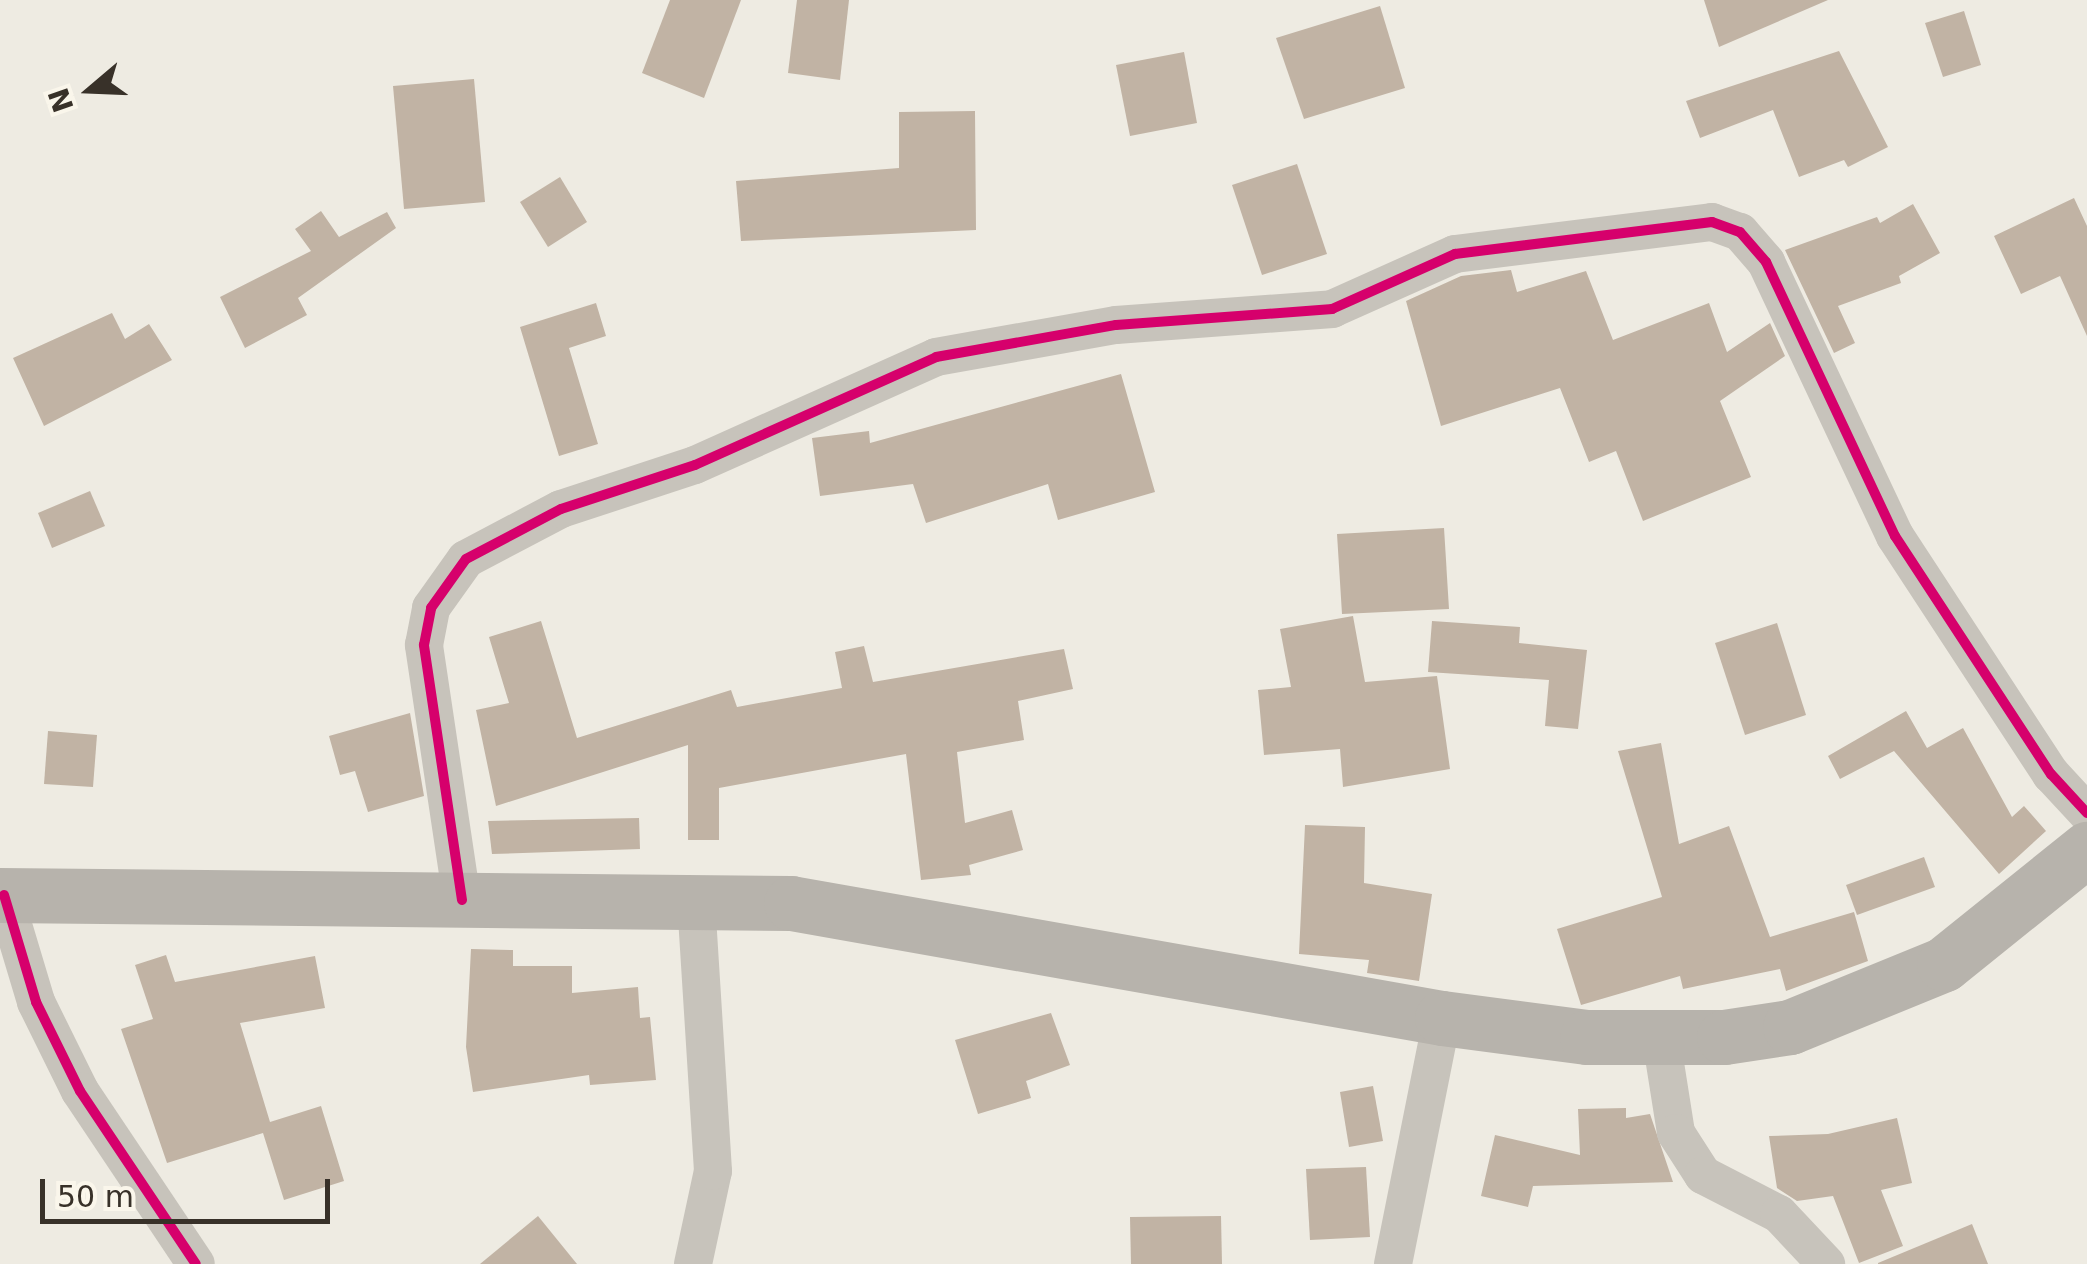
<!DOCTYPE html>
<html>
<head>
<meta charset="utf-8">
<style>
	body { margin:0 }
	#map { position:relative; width:2087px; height:1264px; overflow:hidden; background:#eeebe2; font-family:"DejaVu Sans",sans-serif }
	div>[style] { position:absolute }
	.building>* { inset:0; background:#c1b3a4 }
	.minor>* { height:38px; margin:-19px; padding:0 19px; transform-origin:19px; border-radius:19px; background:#c7c3bb }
	.secondary>* { height:55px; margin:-27.5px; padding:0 27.5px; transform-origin:27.5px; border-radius:27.5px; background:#b7b3ac }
	.cycleway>* { height:10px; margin:-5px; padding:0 5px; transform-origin:5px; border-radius:5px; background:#d6006c }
	span { translate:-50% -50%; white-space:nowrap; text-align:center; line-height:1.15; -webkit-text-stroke:8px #faf6eb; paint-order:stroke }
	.north { position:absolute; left:40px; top:40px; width:100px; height:100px; -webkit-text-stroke:8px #faf6eb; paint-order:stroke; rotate:251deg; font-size:28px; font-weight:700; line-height:40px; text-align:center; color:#383129 }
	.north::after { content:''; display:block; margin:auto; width:35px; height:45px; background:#383129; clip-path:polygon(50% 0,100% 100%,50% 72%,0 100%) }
	.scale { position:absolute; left:40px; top:1179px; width:290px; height:45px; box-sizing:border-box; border:5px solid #383129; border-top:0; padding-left:12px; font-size:30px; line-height:35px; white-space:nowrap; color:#383129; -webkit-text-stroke:8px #faf6eb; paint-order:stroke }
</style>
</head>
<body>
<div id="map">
	<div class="building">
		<i style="clip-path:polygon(670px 0,741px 0,704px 98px,642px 73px)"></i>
		<i style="clip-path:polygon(797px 0,849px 0,840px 80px,788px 73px)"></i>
		<i style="clip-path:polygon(1704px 0,1828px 0,1719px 47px)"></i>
		<i style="clip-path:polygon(1380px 6px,1405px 88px,1304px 119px,1276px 38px)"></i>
		<i style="clip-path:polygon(1964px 11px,1981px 65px,1943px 77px,1925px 23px)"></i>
		<i style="clip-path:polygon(1839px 51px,1888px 147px,1848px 167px,1844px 160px,1799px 177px,1773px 110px,1700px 138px,1686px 101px)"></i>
		<i style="clip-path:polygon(1184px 52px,1197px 123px,1130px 136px,1116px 65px)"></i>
		<i style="clip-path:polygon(474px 79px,485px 202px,404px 209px,393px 86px)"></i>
		<i style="clip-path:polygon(975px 111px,976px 230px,741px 241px,736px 181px,899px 168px,899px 112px)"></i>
		<i style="clip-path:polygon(1297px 164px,1327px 254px,1262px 275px,1232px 185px)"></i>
		<i style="clip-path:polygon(560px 177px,587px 222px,548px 247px,520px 202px)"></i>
		<i style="clip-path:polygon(2074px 198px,2087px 226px,2087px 336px,2060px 276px,2021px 294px,1994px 236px)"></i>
		<i style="clip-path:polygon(1913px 204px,1940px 253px,1899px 276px,1901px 283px,1838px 306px,1855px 343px,1834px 353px,1785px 250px,1877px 217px,1880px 223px)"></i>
		<i style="clip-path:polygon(321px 211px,339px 237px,387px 212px,396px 228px,298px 298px,307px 315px,245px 348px,220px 297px,311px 251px,295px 229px)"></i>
		<i style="clip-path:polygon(1511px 270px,1517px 292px,1586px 271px,1613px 340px,1709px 303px,1727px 352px,1770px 323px,1785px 356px,1720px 401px,1751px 477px,1643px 521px,1616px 451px,1589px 462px,1560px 388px,1441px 426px,1406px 301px,1461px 276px)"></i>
		<i style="clip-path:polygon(596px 303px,606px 336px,569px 348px,598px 444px,559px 456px,520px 327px)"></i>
		<i style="clip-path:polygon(112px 313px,125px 339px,149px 324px,172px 360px,44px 426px,13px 358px)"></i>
		<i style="clip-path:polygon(1121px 374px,1155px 492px,1058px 520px,1048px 484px,926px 523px,913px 484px,820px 496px,812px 438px,869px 431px,870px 443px)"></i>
		<i style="clip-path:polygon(90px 491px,105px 526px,52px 548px,38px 513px)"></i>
		<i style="clip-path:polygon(1444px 528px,1449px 609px,1342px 614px,1337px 534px)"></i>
		<i style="clip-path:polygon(1353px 616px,1365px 682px,1437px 676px,1450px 769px,1343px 787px,1340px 749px,1264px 755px,1258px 690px,1291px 687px,1280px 629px)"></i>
		<i style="clip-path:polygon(541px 621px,577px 738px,731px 690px,737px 707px,842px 688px,835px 652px,864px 646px,873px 682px,1064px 649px,1073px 689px,1018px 701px,1024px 740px,957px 752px,965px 823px,1012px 810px,1023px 850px,969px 865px,971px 875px,921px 880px,906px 754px,719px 788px,719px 840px,688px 840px,688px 745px,496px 806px,476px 710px,509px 703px,489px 637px)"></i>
		<i style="clip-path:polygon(1432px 621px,1520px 627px,1519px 643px,1587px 650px,1578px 729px,1545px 726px,1549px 680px,1428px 672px)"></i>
		<i style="clip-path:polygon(1777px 623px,1806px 715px,1745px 735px,1715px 643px)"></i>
		<i style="clip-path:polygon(1906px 711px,1927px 748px,1963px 728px,2012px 817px,2024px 806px,2046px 831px,1999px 874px,1894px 751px,1840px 779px,1828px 756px)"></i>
		<i style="clip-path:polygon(410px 713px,424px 796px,368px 812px,355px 771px,340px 775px,329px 736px)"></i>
		<i style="clip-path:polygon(48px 731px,97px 735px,93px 787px,44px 784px)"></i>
		<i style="clip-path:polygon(1661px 743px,1679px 844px,1729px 826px,1770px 937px,1854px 912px,1868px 961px,1786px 991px,1780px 969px,1683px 989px,1680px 976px,1581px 1005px,1557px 929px,1662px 897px,1618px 751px)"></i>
		<i style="clip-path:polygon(639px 818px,640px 849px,492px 854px,488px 821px)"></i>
		<i style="clip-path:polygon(1305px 825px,1365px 827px,1364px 883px,1432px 894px,1419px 981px,1367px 973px,1369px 960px,1299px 954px)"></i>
		<i style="clip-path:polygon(1924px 857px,1935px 887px,1857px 915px,1846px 885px)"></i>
		<i style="clip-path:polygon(471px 949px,513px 950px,513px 966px,572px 966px,572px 993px,638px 987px,640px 1018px,650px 1017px,656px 1080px,590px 1085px,589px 1075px,473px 1092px,466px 1047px)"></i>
		<i style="clip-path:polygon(166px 955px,175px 982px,315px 956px,325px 1008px,240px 1023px,270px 1122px,321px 1106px,344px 1181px,284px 1200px,263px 1133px,167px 1163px,121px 1029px,153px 1019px,135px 965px)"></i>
		<i style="clip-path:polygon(1051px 1013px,1070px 1065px,1026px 1081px,1031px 1098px,978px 1114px,955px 1040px)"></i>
		<i style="clip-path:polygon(1373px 1086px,1383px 1141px,1349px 1147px,1340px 1092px)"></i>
		<i style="clip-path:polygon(1626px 1108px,1626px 1118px,1650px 1114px,1673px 1182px,1533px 1186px,1528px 1207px,1481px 1196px,1495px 1135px,1580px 1155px,1578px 1109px)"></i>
		<i style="clip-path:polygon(1897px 1118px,1912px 1183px,1881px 1190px,1903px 1246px,1859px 1263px,1833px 1196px,1797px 1201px,1777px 1188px,1769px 1136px,1828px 1134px)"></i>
		<i style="clip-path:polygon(1366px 1167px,1370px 1237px,1310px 1240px,1306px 1169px)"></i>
		<i style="clip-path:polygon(538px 1216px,577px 1264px,480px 1264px)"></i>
		<i style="clip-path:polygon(1221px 1216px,1222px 1264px,1131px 1264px,1130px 1217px)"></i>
		<i style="clip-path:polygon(1972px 1224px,1988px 1264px,1878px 1264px,1878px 1263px)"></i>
	</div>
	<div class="minor">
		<i style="left:4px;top:895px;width:112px;rotate:73.3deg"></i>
		<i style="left:36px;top:1002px;width:99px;rotate:63.7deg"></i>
		<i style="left:80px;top:1091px;width:208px;rotate:56.2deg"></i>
		<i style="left:462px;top:900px;width:258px;rotate:-98.5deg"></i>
		<i style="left:424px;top:645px;width:38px;rotate:-79deg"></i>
		<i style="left:431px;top:608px;width:60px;rotate:-54.5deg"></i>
		<i style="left:466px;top:559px;width:107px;rotate:-27.8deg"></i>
		<i style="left:561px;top:509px;width:141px;rotate:-18.2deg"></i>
		<i style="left:695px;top:465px;width:264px;rotate:-24.1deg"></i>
		<i style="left:936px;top:357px;width:183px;rotate:-10.1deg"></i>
		<i style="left:1116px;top:325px;width:217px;rotate:-4.2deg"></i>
		<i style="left:1332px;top:309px;width:135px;rotate:-24.1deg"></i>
		<i style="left:1455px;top:254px;width:259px;rotate:-7.1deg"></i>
		<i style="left:1712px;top:222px;width:30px;rotate:20deg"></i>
		<i style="left:1740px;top:232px;width:40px;rotate:49deg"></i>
		<i style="left:1766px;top:262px;width:303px;rotate:64.8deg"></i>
		<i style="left:1895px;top:536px;width:285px;rotate:56.8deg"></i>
		<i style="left:2051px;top:774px;width:53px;rotate:47.3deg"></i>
		<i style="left:1661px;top:1038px;width:96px;rotate:81deg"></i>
		<i style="left:1676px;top:1133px;width:50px;rotate:57.3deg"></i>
		<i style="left:1703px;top:1175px;width:85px;rotate:27.2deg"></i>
		<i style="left:1779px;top:1214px;width:69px;rotate:46.8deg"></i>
		<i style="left:693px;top:1264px;width:95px;rotate:-77.9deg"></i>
		<i style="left:713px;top:1171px;width:275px;rotate:-93.6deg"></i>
		<i style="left:1393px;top:1264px;width:251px;rotate:-78.7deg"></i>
	</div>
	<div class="secondary">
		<i style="left:0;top:895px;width:791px;rotate:0.58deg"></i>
		<i style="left:791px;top:903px;width:661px;rotate:10.02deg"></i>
		<i style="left:1442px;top:1018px;width:146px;rotate:7.5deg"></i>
		<i style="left:1587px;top:1037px;width:137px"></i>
		<i style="left:1724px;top:1037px;width:67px;rotate:-8.6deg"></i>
		<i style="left:1790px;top:1027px;width:166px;rotate:-22.2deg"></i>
		<i style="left:1944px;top:964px;width:184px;rotate:-38.8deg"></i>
	</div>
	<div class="cycleway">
		<i style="left:4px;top:895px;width:112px;rotate:73.3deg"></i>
		<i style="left:36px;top:1002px;width:99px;rotate:63.7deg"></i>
		<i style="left:80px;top:1091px;width:208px;rotate:56.2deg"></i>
		<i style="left:462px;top:900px;width:258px;rotate:-98.5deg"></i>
		<i style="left:424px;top:645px;width:38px;rotate:-79deg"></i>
		<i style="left:431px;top:608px;width:60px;rotate:-54.5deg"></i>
		<i style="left:466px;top:559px;width:107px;rotate:-27.8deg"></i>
		<i style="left:561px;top:509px;width:141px;rotate:-18.2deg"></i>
		<i style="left:695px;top:465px;width:264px;rotate:-24.1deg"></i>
		<i style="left:936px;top:357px;width:183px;rotate:-10.1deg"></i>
		<i style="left:1116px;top:325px;width:217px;rotate:-4.2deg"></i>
		<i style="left:1332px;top:309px;width:135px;rotate:-24.1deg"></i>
		<i style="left:1455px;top:254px;width:259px;rotate:-7.1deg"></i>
		<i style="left:1712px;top:222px;width:30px;rotate:20deg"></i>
		<i style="left:1740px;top:232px;width:40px;rotate:49deg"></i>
		<i style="left:1766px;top:262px;width:303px;rotate:64.8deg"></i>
		<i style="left:1895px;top:536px;width:285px;rotate:56.8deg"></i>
		<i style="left:2051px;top:774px;width:53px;rotate:47.3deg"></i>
	</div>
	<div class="north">N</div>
	<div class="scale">50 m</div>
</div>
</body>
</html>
